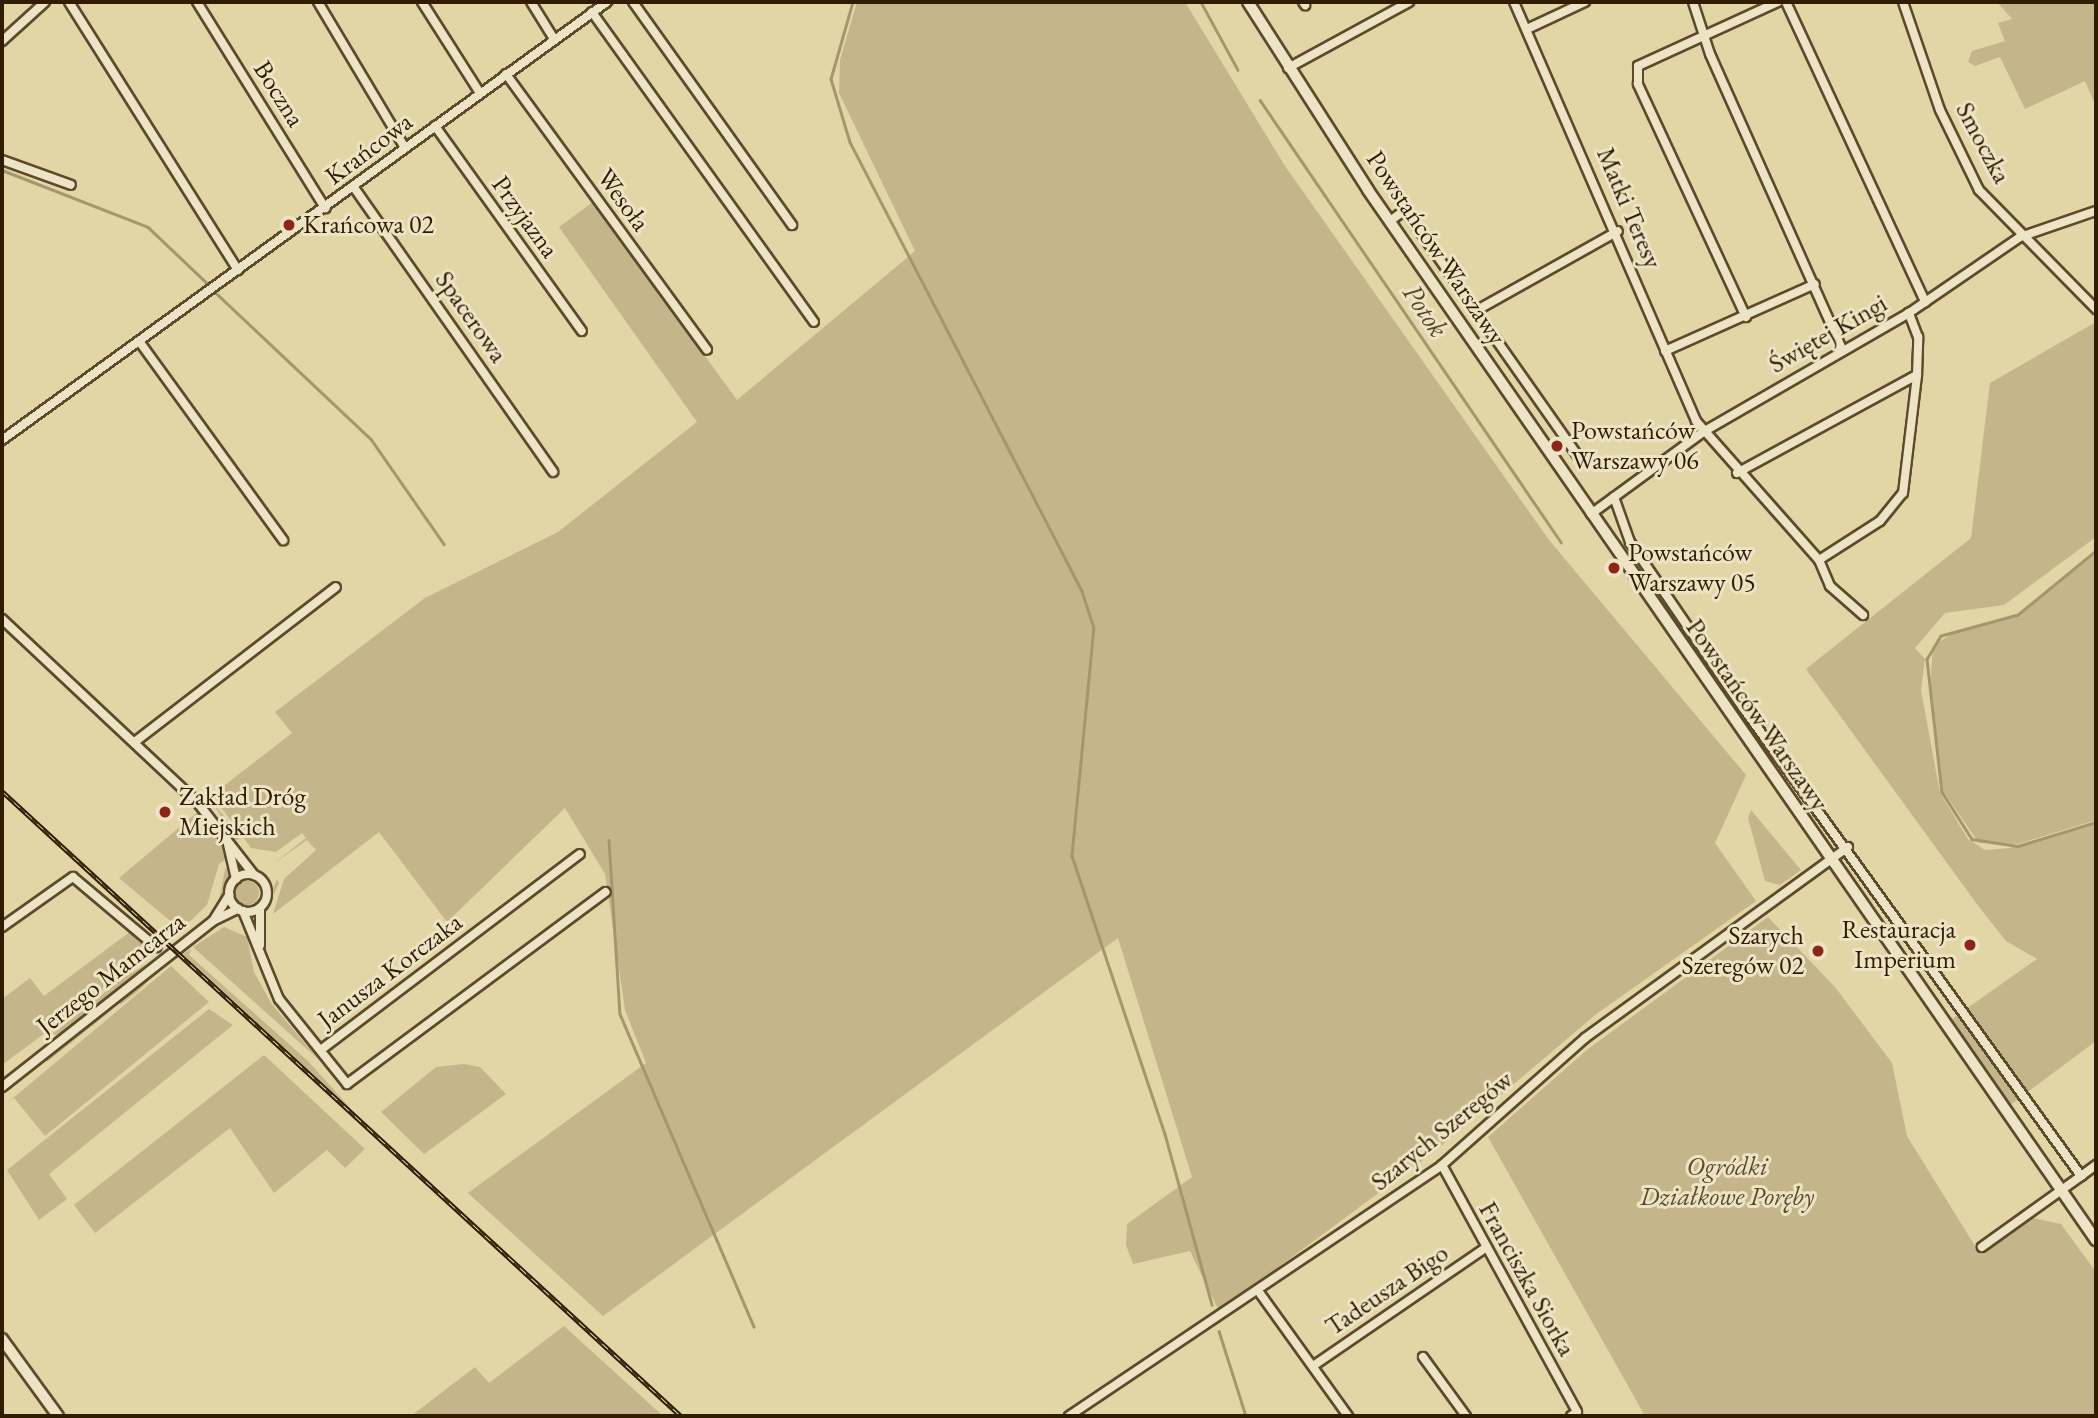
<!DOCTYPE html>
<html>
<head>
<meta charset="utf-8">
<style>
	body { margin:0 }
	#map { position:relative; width:2098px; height:1418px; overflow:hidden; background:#e2d5a6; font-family:"EB Garamond",serif }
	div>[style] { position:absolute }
	.green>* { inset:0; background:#c4b68a }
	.round { border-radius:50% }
	.stream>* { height:2.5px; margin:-1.25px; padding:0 1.25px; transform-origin:1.25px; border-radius:1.25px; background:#a6966e }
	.roads { filter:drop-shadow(2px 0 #5d4a2a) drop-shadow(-2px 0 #5d4a2a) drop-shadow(0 2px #5d4a2a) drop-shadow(0 -2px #5d4a2a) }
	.street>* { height:8px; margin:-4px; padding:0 4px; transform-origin:4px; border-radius:4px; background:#ece4c5 }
	.street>.ring { margin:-4px; padding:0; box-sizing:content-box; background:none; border:8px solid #ece4c5; border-radius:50% }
	.secondary>* { height:10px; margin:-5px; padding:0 5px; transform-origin:5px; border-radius:5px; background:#ece4c5 }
	.rail>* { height:5px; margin-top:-2.5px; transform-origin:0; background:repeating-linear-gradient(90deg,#ece4c5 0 8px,#311c00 0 16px); box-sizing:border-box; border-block:2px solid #311c00 }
	.dots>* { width:19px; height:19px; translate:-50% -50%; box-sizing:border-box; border:4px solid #ece4c5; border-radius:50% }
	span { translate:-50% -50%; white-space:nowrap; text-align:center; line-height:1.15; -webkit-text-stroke:6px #ece4c5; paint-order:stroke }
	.street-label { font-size:26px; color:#311c00 }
	.poi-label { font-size:26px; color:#311c00 }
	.left { translate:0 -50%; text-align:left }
	.right { translate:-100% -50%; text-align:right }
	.park-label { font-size:26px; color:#5d4a29; font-style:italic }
	.water-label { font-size:28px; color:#5a4726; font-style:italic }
	.frame { position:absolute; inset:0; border:4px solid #311c00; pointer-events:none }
</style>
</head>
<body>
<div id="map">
	<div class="green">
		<i style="clip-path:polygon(857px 2px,1185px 2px,1285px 166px,1549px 540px,1746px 775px,1715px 843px,1756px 901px,1595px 1015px,1434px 1152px,1219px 1311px,1190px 1251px,1133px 1264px,1126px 1245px,1127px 1224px,1192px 1177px,1118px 938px,603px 1316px,468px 1193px,646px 1063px,625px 1010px,605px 874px,565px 808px,447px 922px,379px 832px,273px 914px,284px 879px,316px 850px,307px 840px,273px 864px,306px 838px,302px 833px,276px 852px,251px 848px,212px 795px,292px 733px,275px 712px,425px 598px,558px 532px,697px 422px,559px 227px,593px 202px,737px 400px,915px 251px,839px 93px,840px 60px)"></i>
		<i style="clip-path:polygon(1997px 2px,2096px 2px,2096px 107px,2085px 81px,2025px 109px,2000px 57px,1975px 66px,1968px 62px,1972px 51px,2005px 41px,1998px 23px,2012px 19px)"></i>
		<i style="clip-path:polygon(2096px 322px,2096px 537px,2004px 605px,1945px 613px,1915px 648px,1925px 659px,1921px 690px,1940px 793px,1968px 839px,1985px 850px,2010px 848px,2096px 824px,2096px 1041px,2009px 1106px,1949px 1021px,2037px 959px,2006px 941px,1979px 907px,1806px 669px,1971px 538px,1990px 383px)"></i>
		<i style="clip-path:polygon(2096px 552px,2096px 820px,2018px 844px,1979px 843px,1943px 791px,1930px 688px,1933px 646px,1956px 631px,2019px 616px)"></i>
		<i style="clip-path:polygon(213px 803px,224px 816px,240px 839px,235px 840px)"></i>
		<i style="clip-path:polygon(200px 810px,230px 856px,219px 864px,207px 905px,181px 930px,119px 878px)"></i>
		<i style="clip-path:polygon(1751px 810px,1801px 870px,1780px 885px,1765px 881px,1748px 818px)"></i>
		<i style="clip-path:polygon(232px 865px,223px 899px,218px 906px,225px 869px)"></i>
		<i style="clip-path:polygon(277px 879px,279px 883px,261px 922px,263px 911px)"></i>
		<i class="round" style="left:235px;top:881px;width:24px;height:24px"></i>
		<i style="clip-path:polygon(1768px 917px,1835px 987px,1892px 1063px,1907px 1136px,1980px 1254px,2033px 1218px,2061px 1224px,2096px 1272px,2096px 1416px,1645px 1416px,1488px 1137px,1588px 1049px)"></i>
		<i style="clip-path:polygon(224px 927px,247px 937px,254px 972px,271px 1003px,318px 1059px,193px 947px)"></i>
		<i style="clip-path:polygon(131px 931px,155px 951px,2px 1065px,2px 999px,30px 978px,44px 996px)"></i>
		<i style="clip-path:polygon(191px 949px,189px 955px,308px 1061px,352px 1110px,183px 954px)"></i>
		<i style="clip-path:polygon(158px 957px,58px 1035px,52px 1034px,123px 978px)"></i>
		<i style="clip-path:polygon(167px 963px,137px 992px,120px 1005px,120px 999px)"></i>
		<i style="clip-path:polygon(171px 966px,209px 1002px,45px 1136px,14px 1098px,6px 1104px)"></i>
		<i style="clip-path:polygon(107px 1009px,112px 1010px,47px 1062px,46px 1057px)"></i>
		<i style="clip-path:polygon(209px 1009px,233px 1025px,49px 1174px,67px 1199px,39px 1220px,7px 1170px)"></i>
		<i style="clip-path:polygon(264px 1055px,365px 1149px,345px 1168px,327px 1150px,274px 1193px,230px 1128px,95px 1233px,74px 1205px)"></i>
		<i style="clip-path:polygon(464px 1064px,480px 1067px,506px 1094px,424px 1154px,381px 1112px,436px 1067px)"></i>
		<i style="clip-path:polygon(564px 1326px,663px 1416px,411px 1416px,475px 1367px,489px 1383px)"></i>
	</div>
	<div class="stream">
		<i style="left:853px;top:2px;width:80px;rotate:105.9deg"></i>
		<i style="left:831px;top:79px;width:66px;rotate:73.2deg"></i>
		<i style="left:850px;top:142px;width:505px;rotate:62.67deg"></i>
		<i style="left:1082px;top:591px;width:38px;rotate:72deg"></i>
		<i style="left:1094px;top:627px;width:230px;rotate:95.5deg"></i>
		<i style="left:1072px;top:856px;width:293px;rotate:71.5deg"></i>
		<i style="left:1165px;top:1134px;width:177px;rotate:74.6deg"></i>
		<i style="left:1201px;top:2px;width:77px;rotate:61.4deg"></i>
		<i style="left:1260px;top:100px;width:535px;rotate:55.75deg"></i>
		<i style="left:2px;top:170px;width:157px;rotate:21.3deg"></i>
		<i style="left:148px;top:227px;width:80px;rotate:43.5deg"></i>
		<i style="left:216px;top:293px;width:213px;rotate:43.3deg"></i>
		<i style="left:371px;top:439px;width:128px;rotate:55.2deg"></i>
		<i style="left:2096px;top:551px;width:101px;rotate:140.6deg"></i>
		<i style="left:2018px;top:615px;width:80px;rotate:164.7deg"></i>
		<i style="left:1941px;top:636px;width:27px;rotate:121deg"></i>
		<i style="left:1927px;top:659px;width:134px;rotate:83.6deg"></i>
		<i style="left:1942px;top:792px;width:56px;rotate:57.4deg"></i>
		<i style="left:1972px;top:839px;width:47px;rotate:8.7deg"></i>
		<i style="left:2018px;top:846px;width:82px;rotate:-17.1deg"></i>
		<i style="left:609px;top:840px;width:174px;rotate:86.4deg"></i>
		<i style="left:620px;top:1014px;width:340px;rotate:66.8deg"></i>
		<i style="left:1219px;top:1331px;width:89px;rotate:72.4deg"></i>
	</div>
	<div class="roads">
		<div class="street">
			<i style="left:69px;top:2px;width:317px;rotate:57.8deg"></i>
			<i style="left:197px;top:2px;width:243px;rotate:58.1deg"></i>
			<i style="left:318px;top:2px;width:170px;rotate:59.2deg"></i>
			<i style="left:422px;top:2px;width:108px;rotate:57.5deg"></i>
			<i style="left:531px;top:2px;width:44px;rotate:58.1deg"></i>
			<i style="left:633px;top:2px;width:274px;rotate:54.5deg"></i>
			<i style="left:1303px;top:2px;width:4px;rotate:56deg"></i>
			<i style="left:1514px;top:2px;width:457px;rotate:66.5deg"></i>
			<i style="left:1696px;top:421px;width:186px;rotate:48.5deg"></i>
			<i style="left:1819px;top:560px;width:28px;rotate:67deg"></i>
			<i style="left:1830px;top:586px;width:44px;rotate:41.3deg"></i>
			<i style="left:1693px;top:2px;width:55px;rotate:71.9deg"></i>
			<i style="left:1710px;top:54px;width:325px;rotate:65.9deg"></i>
			<i style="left:1786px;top:2px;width:331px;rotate:65.1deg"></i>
			<i style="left:1903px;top:2px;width:114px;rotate:71.1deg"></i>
			<i style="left:1940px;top:110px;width:89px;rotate:64deg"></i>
			<i style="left:1979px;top:190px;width:167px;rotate:45.5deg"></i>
			<i style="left:592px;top:12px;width:381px;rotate:54.4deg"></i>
			<i style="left:1527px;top:29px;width:64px;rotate:-25deg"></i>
			<i style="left:2px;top:41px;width:58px;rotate:-42.2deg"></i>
			<i style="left:1288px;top:68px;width:138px;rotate:-28.6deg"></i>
			<i style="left:506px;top:74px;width:341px;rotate:53.9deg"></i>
			<i style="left:435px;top:126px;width:252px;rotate:54.4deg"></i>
			<i style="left:2px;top:160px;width:73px;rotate:19.9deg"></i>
			<i style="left:353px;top:186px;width:349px;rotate:55deg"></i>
			<i style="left:1390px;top:221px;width:19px;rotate:-36deg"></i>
			<i style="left:1405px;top:210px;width:299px;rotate:54.9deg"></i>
			<i style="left:1479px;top:309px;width:159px;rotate:-29.3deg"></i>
			<i style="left:1746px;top:317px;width:257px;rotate:-114.9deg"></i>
			<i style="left:1638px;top:84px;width:18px;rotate:-90deg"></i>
			<i style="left:1638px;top:66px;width:154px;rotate:-24.6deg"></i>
			<i style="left:139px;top:341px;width:246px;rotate:54.1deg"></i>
			<i style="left:1665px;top:351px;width:164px;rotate:-24.1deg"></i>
			<i style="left:2px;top:440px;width:747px;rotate:-35.9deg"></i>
			<i style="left:1737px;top:473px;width:205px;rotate:-28.6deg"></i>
			<i style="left:1917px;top:375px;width:38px;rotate:-88deg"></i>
			<i style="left:1918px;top:337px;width:26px;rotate:-111deg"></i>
			<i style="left:1614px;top:497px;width:48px;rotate:70.4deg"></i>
			<i style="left:1630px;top:542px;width:202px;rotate:55.7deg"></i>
			<i style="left:1744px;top:709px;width:576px;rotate:54.18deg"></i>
			<i style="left:2081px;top:1176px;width:122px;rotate:144.4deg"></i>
			<i style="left:1591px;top:514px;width:139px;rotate:-36.2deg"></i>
			<i style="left:1703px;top:432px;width:238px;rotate:-30deg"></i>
			<i style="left:1909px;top:313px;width:135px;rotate:-34.4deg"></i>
			<i style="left:2020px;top:237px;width:80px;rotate:-18.9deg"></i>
			<i style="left:1819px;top:560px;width:72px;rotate:-32.6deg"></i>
			<i style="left:1880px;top:521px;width:36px;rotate:-51deg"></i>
			<i style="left:1903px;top:493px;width:119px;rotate:-83.2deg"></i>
			<i style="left:2px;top:619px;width:267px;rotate:43.2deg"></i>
			<i style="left:197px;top:802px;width:93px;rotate:52deg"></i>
			<i style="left:136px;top:741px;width:252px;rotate:-37.6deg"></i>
			<i style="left:227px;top:840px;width:40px;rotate:77deg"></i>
			<i class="ring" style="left:229px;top:874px;width:30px;height:30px"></i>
			<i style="left:260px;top:908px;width:37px;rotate:90deg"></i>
			<i style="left:243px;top:911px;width:95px;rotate:67.8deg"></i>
			<i style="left:279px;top:999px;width:109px;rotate:51.3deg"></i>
			<i style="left:347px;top:1084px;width:322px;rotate:-36.6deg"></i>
			<i style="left:213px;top:921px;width:31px;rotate:-58deg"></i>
			<i style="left:2px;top:927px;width:87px;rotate:-35.2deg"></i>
			<i style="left:73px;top:877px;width:109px;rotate:40.1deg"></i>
			<i style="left:322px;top:1049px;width:323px;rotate:-37.1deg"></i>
			<i style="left:2px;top:1087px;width:268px;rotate:-38.2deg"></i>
			<i style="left:213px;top:921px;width:28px;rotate:-26deg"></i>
			<i style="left:1442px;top:1165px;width:281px;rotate:61.3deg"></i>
			<i style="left:1577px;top:1412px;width:7px;rotate:146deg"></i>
			<i style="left:2081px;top:1176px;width:19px;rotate:-36deg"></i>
			<i style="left:1259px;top:1292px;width:153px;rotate:54.3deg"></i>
			<i style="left:1423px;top:1357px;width:73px;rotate:53.9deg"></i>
			<i style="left:1313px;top:1366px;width:207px;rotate:-34.4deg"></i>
			<i style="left:1069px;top:1416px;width:450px;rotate:-33.9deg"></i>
			<i style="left:1442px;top:1165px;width:191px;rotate:-41.6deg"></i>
			<i style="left:1585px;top:1038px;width:325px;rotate:-36deg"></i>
		</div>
		<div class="secondary">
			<i style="left:1248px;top:2px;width:223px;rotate:57.4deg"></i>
			<i style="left:1368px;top:190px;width:1278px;rotate:55.27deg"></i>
			<i style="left:2px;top:1339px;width:95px;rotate:54deg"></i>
		</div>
	</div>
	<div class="rail">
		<i style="left:2px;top:791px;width:923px;rotate:42.63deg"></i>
	</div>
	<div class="dots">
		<i style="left:289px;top:225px;background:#8f2418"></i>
		<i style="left:1557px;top:446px;background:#8f2418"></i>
		<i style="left:1614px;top:568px;background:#8f2418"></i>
		<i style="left:165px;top:812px;background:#8f2418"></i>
		<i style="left:1970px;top:945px;background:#8f2418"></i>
		<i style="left:1818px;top:951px;background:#8f2418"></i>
	</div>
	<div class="street-label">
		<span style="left:279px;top:94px;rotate:58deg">Boczna</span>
		<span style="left:1983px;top:143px;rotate:62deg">Smoczka</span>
		<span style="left:369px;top:149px;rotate:-37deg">Krańcowa</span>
		<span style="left:623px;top:200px;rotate:54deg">Wesoła</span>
		<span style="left:1629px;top:208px;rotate:67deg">Matki Teresy</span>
		<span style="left:525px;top:217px;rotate:54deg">Przyjazna</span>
		<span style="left:1436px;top:248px;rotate:56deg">Powstańców Warszawy</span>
		<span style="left:471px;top:317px;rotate:55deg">Spacerowa</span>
		<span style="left:1828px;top:334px;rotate:-30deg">Świętej Kingi</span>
		<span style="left:1757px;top:715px;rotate:55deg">Powstańców Warszawy</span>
		<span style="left:390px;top:971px;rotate:-37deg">Janusza Korczaka</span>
		<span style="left:111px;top:974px;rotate:-38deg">Jerzego Mamcarza</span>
		<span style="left:1442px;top:1131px;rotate:-39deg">Szarych Szeregów</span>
		<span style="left:1527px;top:1279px;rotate:61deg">Franciszka Siorka</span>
		<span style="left:1387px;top:1290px;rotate:-34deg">Tadeusza Bigo</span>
	</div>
	<div class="poi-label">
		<span class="left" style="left:303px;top:225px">Krańcowa 02</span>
		<span class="left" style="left:1571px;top:446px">Powstańców<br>Warszawy 06</span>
		<span class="left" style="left:1628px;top:568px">Powstańców<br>Warszawy 05</span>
		<span class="left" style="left:179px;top:812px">Zakład Dróg<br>Miejskich</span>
		<span class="right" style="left:1956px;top:945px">Restauracja<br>Imperium</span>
		<span class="right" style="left:1804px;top:951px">Szarych<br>Szeregów 02</span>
	</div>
	<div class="park-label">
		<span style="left:1727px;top:1182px">Ogródki<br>Działkowe Poręby</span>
	</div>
	<div class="water-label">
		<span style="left:1426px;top:310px;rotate:56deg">Potok</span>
	</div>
	<div class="frame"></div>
</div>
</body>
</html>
